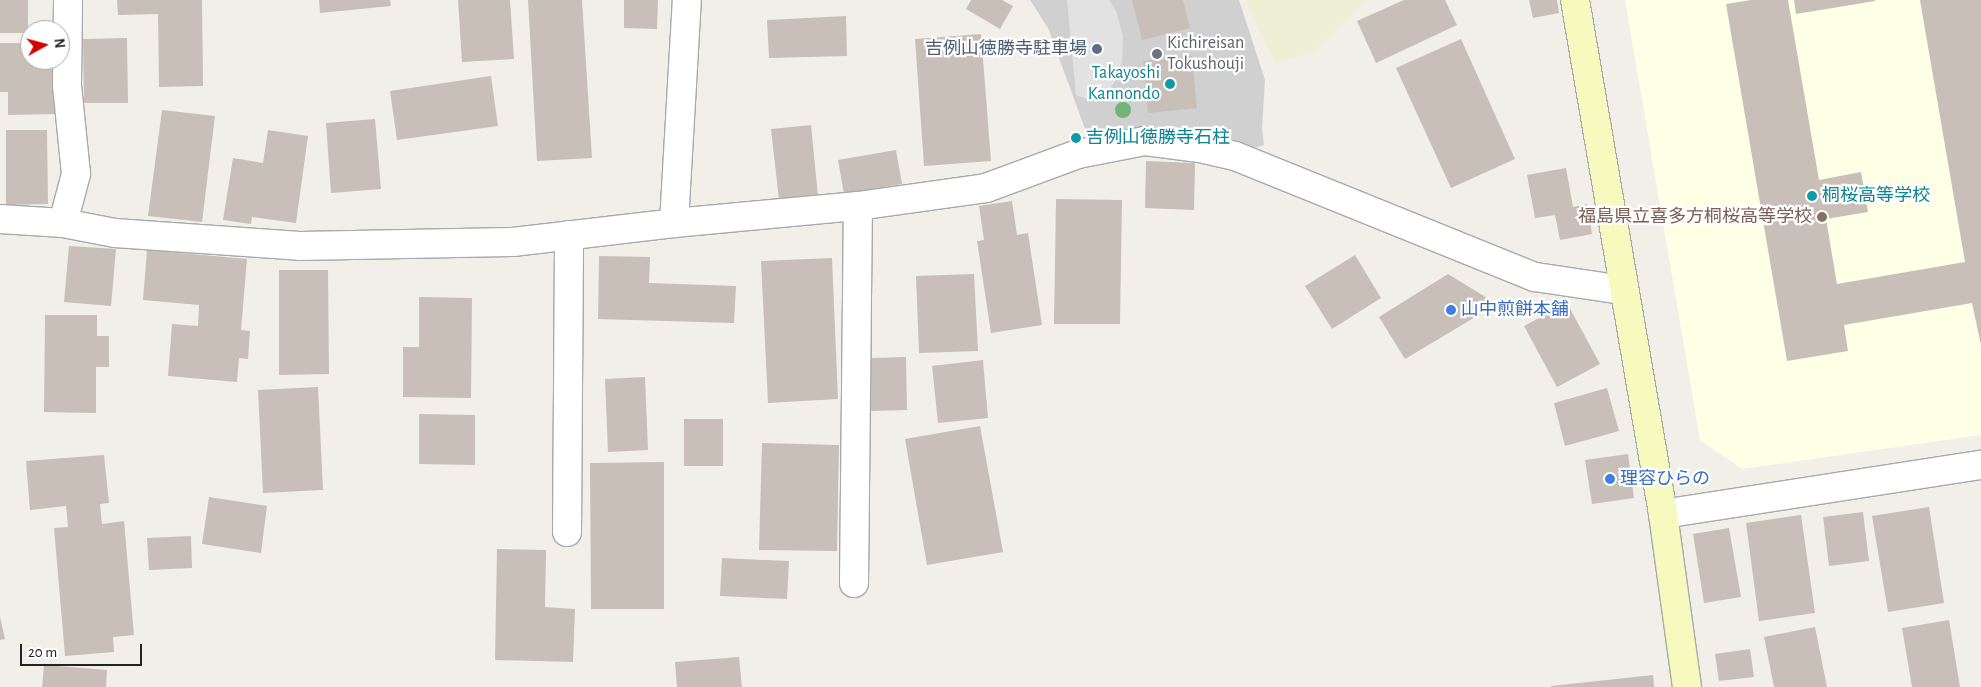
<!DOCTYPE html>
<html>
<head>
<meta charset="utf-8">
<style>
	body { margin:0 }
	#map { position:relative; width:1981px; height:687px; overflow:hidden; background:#f2efe9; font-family:"Alegreya Sans","Noto Sans JP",sans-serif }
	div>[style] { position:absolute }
	.education>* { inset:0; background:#ffffe5 }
	.religious>* { inset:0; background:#d0d0d0 }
	.farmland>* { inset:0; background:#eef0d5 }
	.parking>* { inset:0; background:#e2e2e2 }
	.building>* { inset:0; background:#c7bfb8 }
	.roads { filter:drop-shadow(1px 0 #a9a9a9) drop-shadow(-1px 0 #a9a9a9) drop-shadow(0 1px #a9a9a9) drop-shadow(0 -1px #a9a9a9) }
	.street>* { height:28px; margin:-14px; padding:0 14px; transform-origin:14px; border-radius:14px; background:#fff }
	.secondary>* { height:28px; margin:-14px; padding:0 14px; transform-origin:14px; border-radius:14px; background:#f7fabf }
	.trees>* { width:16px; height:16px; margin:-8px; border-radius:50%; background:#74b475 }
	.dots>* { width:14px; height:14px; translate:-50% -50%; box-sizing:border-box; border:2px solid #fff; border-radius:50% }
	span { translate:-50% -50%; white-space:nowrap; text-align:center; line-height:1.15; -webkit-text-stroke:4.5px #fff; paint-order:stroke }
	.worship-label { font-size:18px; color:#5b616d }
	.left { translate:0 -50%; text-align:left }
	.service-label { font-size:18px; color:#4e5e75 }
	.right { translate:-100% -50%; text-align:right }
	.culture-label { font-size:18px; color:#0d838f }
	.education-label { font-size:18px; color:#785e54 }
	.shop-label { font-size:18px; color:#366cbe }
	.north { position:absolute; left:20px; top:20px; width:50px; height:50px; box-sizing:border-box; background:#fff; border:1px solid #a7a7a7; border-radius:50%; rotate:83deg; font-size:14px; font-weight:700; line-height:20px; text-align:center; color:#222 }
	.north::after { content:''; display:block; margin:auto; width:18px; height:22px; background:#d40000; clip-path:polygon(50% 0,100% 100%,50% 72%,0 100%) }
	.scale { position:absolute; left:20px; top:644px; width:122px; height:22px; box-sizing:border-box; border:2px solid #222; border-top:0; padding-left:6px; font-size:15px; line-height:18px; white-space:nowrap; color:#222; -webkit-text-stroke:4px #fff; paint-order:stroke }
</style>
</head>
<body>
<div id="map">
	<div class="education">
		<i style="clip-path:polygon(1625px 0,1981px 0,1981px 435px,1742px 469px,1700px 440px)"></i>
	</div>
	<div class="religious">
		<i style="clip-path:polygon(1030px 0,1239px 0,1265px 80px,1262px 129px,1264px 145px,1248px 150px,1169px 134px,1128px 129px,1088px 137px,1048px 28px)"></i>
	</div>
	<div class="farmland">
		<i style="clip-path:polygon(1245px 0,1367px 0,1314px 51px,1275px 64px)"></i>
	</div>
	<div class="parking">
		<i style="clip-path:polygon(1067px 0,1109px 0,1116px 11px,1123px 36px,1122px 62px,1117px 78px,1106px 95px,1089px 100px,1076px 95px)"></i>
	</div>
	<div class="building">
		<i style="clip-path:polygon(0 0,28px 0,28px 33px,0 33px)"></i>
		<i style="clip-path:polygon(117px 0,202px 0,203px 86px,159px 87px,158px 14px,118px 15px)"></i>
		<i style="clip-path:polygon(319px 0,390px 0,391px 6px,320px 13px)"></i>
		<i style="clip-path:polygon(458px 0,510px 0,514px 59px,462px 62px)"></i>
		<i style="clip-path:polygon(528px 0,582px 0,592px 158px,537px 161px)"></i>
		<i style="clip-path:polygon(624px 0,658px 0,657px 29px,624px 28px)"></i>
		<i style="clip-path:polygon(971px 0,1002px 0,1013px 6px,1000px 29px,966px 9px)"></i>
		<i style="clip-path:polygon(1132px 0,1183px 0,1190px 28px,1142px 40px)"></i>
		<i style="clip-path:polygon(1404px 0,1445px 0,1457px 25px,1376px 63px,1357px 21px)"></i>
		<i style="clip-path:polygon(1529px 0,1557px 0,1559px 13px,1533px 18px)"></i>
		<i style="clip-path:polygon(1751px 0,1788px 0,1819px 180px,1861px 172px,1868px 212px,1826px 219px,1837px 284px,1965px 262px,1920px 0,1981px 0,1981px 345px,1972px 303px,1844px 325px,1848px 351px,1787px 361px,1726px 4px)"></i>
		<i style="clip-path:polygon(1794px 0,1875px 0,1875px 1px,1796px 14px)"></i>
		<i style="clip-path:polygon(846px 16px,847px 56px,769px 58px,767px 20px)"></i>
		<i style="clip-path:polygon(981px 34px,991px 161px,924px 166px,915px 39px)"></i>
		<i style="clip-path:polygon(127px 38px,128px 103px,84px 103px,83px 39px)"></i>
		<i style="clip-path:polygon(1461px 39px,1515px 159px,1451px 188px,1396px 68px)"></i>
		<i style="clip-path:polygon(0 43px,30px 43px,30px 60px,56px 60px,56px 114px,8px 115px,8px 92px,0 92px)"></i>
		<i style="clip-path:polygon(1192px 56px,1197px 108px,1148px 113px,1143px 61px)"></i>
		<i style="clip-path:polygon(491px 76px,498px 126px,397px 140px,390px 91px)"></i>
		<i style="clip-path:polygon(162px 110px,215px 116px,202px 222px,148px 216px)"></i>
		<i style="clip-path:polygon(375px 119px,381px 189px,331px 193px,326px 123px)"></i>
		<i style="clip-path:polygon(811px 125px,818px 196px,779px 200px,771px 129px)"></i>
		<i style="clip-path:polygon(6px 130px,47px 130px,48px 204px,6px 205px)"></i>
		<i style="clip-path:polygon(268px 130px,308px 136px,296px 223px,252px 217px,251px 224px,223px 220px,233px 158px,263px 163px)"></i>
		<i style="clip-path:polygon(896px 150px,902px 184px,844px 194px,838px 160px)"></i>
		<i style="clip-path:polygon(1146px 161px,1195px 163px,1194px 210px,1145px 208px)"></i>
		<i style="clip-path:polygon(1566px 168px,1573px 207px,1587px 204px,1592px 234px,1560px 240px,1555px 215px,1535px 218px,1527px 175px)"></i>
		<i style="clip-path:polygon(1056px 199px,1122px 200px,1120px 324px,1054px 324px)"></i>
		<i style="clip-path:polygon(1012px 201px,1017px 235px,1028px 233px,1042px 325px,991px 333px,977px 241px,984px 240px,979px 206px)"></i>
		<i style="clip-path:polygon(69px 246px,116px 249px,111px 306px,64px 302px)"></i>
		<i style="clip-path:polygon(147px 250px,247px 259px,241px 330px,250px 331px,248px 359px,239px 358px,237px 382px,168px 376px,172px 324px,198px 326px,199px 305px,143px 300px)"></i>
		<i style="clip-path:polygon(1355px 255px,1381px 298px,1332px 329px,1305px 286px)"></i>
		<i style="clip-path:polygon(599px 256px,650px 257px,649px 283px,736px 286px,734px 323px,598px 319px)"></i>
		<i style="clip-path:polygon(832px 258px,838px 399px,768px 403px,761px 261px)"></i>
		<i style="clip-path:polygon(279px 270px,328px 270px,329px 374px,279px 375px)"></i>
		<i style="clip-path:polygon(974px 274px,978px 351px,919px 353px,916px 276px)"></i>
		<i style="clip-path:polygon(1448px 274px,1497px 304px,1405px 359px,1379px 317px)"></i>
		<i style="clip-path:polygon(419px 297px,472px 298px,471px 398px,403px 397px,403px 347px,419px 347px)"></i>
		<i style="clip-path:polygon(1567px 303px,1600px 364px,1557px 387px,1524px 326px)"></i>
		<i style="clip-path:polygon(45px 315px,97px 315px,97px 336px,109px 336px,109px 367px,96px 367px,96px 413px,44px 412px)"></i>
		<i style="clip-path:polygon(906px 357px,907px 410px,871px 411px,870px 358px)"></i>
		<i style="clip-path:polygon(983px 360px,988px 418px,938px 423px,932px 366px)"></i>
		<i style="clip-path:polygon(645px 377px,648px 450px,608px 452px,605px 379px)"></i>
		<i style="clip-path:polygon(318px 387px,323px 490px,263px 493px,258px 390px)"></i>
		<i style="clip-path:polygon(1607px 388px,1619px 431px,1565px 446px,1554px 403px)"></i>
		<i style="clip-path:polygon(419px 414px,475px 415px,475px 465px,419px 464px)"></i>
		<i style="clip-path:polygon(684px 419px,723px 419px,723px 466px,684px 466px)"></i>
		<i style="clip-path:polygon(980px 426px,1003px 552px,927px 565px,905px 439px)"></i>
		<i style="clip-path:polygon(762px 443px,839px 445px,837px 551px,759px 550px)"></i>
		<i style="clip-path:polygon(1628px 454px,1634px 498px,1592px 504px,1585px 460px)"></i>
		<i style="clip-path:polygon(104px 455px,109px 503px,100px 504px,102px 524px,124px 521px,134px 635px,113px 637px,114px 652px,65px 656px,54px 528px,68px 527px,66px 506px,30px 510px,26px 461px)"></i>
		<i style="clip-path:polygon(664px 462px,664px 609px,591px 609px,590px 463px)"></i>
		<i style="clip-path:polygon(209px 497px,267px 506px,261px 553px,202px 544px)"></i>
		<i style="clip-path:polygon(1929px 507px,1944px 603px,1888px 612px,1872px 516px)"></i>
		<i style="clip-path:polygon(1863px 512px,1869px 561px,1829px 566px,1823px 517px)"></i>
		<i style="clip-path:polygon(1801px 515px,1815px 613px,1759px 621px,1746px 523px)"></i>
		<i style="clip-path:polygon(1729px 528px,1741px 597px,1704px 603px,1693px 534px)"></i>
		<i style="clip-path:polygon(191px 536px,192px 568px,149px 570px,147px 538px)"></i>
		<i style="clip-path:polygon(497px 549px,546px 550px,545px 607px,575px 609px,573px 662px,495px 660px)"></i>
		<i style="clip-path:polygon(722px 558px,789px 561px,787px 599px,720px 596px)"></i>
		<i style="clip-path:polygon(0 617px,5px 639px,0 640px)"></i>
		<i style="clip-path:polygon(1949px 620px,1960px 687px,1912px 687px,1902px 628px)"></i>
		<i style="clip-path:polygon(1815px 627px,1827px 687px,1774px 687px,1764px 637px)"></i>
		<i style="clip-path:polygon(1750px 649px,1754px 677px,1719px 681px,1715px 654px)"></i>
		<i style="clip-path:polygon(739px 657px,742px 687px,677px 687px,675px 662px)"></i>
		<i style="clip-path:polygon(44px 665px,107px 670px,106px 687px,42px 687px)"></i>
		<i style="clip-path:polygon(1653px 675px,1654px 687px,1551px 687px,1551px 686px)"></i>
	</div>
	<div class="roads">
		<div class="street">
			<i style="left:0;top:219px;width:63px;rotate:3.6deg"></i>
			<i style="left:63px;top:223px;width:53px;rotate:10.9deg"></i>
			<i style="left:115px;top:233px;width:185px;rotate:4deg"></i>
			<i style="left:300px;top:246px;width:213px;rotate:-1.1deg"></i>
			<i style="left:513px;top:242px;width:162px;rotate:-6.7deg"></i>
			<i style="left:674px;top:223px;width:185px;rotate:-5.3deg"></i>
			<i style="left:858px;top:206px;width:129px;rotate:-8deg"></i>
			<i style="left:986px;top:188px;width:98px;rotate:-20.3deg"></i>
			<i style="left:1078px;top:154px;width:68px;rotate:-11deg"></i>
			<i style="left:1145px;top:141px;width:55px;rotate:7.3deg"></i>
			<i style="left:1200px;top:148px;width:36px;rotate:13deg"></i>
			<i style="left:1235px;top:156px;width:323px;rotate:22deg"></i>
			<i style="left:1535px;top:277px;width:89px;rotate:8.4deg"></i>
			<i style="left:63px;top:223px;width:51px;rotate:-75.1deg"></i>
			<i style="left:76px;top:174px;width:89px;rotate:-95.8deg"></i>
			<i style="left:67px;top:85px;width:85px;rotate:-89.3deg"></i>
			<i style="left:674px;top:223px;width:223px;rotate:-86.7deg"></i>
			<i style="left:1663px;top:514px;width:322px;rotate:-8.8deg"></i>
			<i style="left:567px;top:532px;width:297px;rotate:-89.6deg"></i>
			<i style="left:854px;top:583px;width:377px;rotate:-89.4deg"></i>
		</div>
		<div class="secondary">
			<i style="left:1575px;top:0;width:521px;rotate:80.28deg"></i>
			<i style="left:1663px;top:514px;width:175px;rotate:82.1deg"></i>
		</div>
	</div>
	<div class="trees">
		<i style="left:1123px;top:110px"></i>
	</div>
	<div class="dots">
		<i style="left:1097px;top:49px;background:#5c6f8a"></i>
		<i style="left:1157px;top:54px;background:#6b7280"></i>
		<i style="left:1170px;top:84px;background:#0f9aa8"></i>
		<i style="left:1076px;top:138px;background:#0f9aa8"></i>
		<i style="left:1812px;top:196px;background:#0f9aa8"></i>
		<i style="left:1822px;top:217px;background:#8d6e63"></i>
		<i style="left:1451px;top:310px;background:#3f7fe0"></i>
		<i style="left:1610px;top:479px;background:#3f7fe0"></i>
	</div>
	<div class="worship-label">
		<span class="left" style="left:1167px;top:54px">Kichireisan<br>Tokushouji</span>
	</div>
	<div class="service-label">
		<span class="right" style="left:1087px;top:49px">吉例山徳勝寺駐車場</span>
	</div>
	<div class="culture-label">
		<span class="right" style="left:1160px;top:84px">Takayoshi<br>Kannondo</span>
		<span class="left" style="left:1086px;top:138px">吉例山徳勝寺石柱</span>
		<span class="left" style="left:1822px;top:196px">桐桜高等学校</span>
	</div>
	<div class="education-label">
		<span class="right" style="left:1812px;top:217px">福島県立喜多方桐桜高等学校</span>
	</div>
	<div class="shop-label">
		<span class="left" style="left:1461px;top:310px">山中煎餅本舗</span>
		<span class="left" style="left:1620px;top:479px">理容ひらの</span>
	</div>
	<div class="north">N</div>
	<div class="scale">20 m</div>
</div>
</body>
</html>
